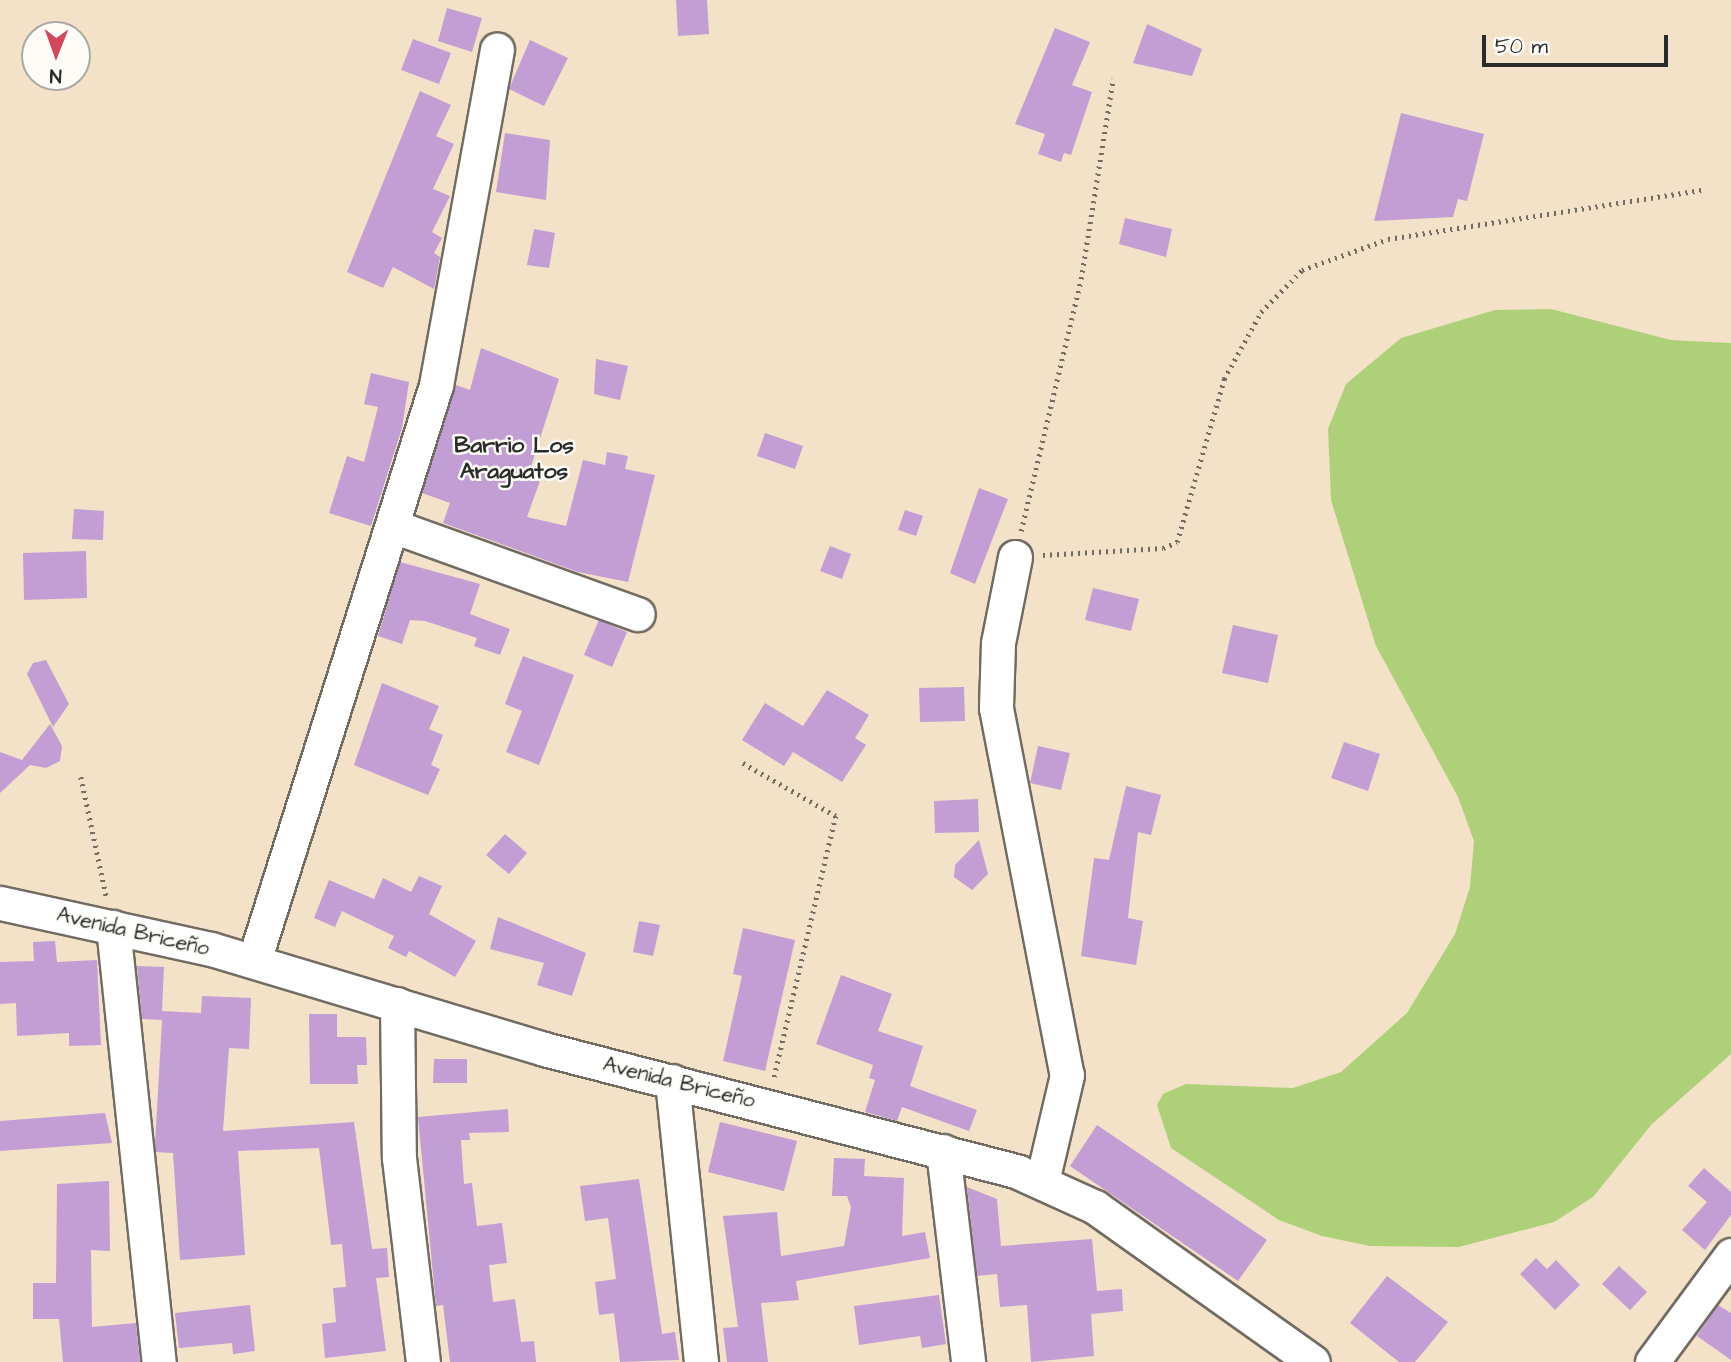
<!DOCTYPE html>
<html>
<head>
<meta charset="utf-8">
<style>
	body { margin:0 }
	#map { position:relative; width:1731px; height:1362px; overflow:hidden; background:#f3e2c7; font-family:"Architects Daughter",sans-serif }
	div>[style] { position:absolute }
	.green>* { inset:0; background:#aed079 }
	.building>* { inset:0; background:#c29ed4 }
	.path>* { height:4.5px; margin-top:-2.25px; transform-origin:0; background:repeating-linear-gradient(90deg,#716b62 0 2px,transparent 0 7px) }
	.roads { filter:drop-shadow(2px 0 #716b62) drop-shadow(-2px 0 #716b62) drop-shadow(0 2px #716b62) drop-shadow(0 -2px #716b62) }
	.minor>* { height:33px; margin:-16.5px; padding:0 16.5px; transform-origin:16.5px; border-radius:16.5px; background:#fff }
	span { translate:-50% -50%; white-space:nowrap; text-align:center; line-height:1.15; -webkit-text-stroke:5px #fdfcf7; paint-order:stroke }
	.street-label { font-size:21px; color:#2b2b2b }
	.neighbourhood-label { font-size:23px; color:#2b2b2b; font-weight:700 }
	.north { position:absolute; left:21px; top:21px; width:70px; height:70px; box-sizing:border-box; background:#fdfcf7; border:2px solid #a9a8a5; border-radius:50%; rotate:181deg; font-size:19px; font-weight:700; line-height:28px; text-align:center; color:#2b2b2b }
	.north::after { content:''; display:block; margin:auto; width:24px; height:32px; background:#d1495b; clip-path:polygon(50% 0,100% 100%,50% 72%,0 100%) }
	.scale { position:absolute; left:1482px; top:35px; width:186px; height:32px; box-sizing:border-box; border:4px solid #2b2b2b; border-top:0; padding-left:9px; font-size:21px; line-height:24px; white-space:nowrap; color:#2b2b2b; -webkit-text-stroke:5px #fdfcf7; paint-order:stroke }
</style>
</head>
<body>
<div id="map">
	<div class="green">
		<i style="clip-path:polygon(1551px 309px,1671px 340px,1731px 343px,1731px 1054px,1652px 1124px,1593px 1197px,1554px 1222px,1459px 1247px,1370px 1246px,1322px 1236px,1279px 1220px,1171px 1148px,1157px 1105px,1163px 1094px,1186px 1084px,1293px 1088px,1341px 1072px,1407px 1013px,1455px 934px,1470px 887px,1474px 841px,1458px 797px,1376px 646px,1331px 500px,1328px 429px,1346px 384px,1401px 338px,1495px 310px)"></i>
	</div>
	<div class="building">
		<i style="clip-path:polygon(676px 0,707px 0,709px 34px,678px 36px)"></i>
		<i style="clip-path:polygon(447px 8px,482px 18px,472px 52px,438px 41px)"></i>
		<i style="clip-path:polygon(1147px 24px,1202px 49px,1192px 76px,1133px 63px)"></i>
		<i style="clip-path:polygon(1055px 28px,1090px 42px,1072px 85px,1092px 92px,1071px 155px,1064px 153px,1061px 162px,1038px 154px,1045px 134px,1015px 124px)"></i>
		<i style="clip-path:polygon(413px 39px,451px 53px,439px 84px,401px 70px)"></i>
		<i style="clip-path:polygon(530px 40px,568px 58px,544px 106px,509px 89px)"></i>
		<i style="clip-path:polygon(420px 91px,451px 105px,436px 136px,454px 144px,433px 189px,450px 196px,432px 232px,442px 238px,434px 253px,440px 257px,434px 289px,393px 267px,383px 288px,347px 272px)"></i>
		<i style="clip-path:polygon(1401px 113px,1484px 134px,1467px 201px,1458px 199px,1453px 217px,1374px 221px)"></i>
		<i style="clip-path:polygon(505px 133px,550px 140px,546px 200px,496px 192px)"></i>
		<i style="clip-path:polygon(1125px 218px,1172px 229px,1166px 257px,1119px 244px)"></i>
		<i style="clip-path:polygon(534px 229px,555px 233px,549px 268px,527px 265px)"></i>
		<i style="clip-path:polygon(481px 348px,559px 379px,528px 476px,540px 481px,527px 517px,566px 526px,583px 460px,605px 465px,607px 452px,628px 456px,625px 469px,655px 475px,628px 582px,578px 572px,443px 523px,450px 503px,422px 493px,456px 385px,470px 390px)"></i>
		<i style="clip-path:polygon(596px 359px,628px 366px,620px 400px,594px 394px)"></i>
		<i style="clip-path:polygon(371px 373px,409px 382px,402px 428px,371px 526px,329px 513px,347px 456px,364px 462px,378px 407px,364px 404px)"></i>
		<i style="clip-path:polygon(765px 433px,803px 446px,795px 469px,757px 456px)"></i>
		<i style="clip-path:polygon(979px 488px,1008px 499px,975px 584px,950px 573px)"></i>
		<i style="clip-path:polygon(74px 509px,104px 511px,103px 540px,72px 539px)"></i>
		<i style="clip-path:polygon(905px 510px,923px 516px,916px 536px,898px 530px)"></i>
		<i style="clip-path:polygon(830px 546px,851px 554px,842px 579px,820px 571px)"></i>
		<i style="clip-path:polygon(86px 551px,87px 598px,24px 600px,23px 553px)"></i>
		<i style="clip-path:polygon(400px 562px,480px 584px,470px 614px,510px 629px,500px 655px,474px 646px,477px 638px,425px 621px,410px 620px,402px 644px,378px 636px)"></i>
		<i style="clip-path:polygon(1093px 588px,1139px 599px,1131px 631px,1085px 620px)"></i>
		<i style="clip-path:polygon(599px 620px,627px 632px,612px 667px,584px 655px)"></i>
		<i style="clip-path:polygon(1233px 625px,1278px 635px,1268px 683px,1222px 673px)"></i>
		<i style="clip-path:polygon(523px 656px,574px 675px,539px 765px,506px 752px,522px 711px,505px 704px)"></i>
		<i style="clip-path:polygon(46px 660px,69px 704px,53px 727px,27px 674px,33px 663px)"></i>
		<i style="clip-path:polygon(382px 683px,439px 706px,429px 729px,443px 735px,431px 765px,440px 769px,428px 795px,354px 765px)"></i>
		<i style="clip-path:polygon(964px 687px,965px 721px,920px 722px,919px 688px)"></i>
		<i style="clip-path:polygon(827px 690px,869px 715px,855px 738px,866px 745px,842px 782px,793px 752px,784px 766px,742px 740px,765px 703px,803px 726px)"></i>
		<i style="clip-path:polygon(50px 724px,62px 746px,60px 761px,46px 768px,30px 765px,0 793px,0 752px,22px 760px)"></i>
		<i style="clip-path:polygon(1344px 742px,1380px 754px,1368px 791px,1331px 778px)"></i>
		<i style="clip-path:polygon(1038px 746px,1070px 753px,1061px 790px,1030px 783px)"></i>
		<i style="clip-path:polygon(1126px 786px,1161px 795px,1151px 835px,1138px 832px,1128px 918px,1143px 921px,1136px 965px,1081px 956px,1094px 858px,1109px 860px)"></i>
		<i style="clip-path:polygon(978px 799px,979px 832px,935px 833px,934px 801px)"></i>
		<i style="clip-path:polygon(505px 834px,527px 853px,509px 874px,486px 855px)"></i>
		<i style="clip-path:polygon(979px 840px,988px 874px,972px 890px,954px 877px,955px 865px)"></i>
		<i style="clip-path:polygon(419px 876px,442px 886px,429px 914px,476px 941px,455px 977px,409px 951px,406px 957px,388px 948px,394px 936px,342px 911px,335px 927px,314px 918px,329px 880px,374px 899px,383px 878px,411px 892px)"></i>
		<i style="clip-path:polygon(498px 917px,586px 953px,572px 996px,537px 985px,544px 963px,490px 949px)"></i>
		<i style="clip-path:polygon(639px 921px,660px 925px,653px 956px,633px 952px)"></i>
		<i style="clip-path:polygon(743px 928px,795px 940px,765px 1071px,723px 1061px,742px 976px,733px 974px)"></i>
		<i style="clip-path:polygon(55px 941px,57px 962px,97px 960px,101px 1045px,69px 1046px,69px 1033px,17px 1036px,16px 1003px,0 1004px,0 962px,34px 961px,33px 942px)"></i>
		<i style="clip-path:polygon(137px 966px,164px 967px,162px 1011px,201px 1013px,202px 996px,251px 998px,249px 1049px,229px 1048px,223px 1131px,354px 1122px,372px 1249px,387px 1248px,389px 1277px,376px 1278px,386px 1351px,325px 1358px,322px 1324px,336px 1322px,333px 1288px,346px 1287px,342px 1244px,331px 1245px,319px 1148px,238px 1151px,245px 1255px,180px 1260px,173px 1153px,156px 1152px,155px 1145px,162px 1020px,142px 1019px)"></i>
		<i style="clip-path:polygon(841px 975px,892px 994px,878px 1031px,923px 1046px,910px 1086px,977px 1110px,969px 1131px,902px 1107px,897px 1121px,865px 1112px,875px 1080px,869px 1078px,873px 1065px,816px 1044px)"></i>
		<i style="clip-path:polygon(309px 1014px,337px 1014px,337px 1037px,366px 1037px,367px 1065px,357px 1065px,358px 1084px,310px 1084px)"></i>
		<i style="clip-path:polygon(434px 1059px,467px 1059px,467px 1083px,433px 1083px)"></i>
		<i style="clip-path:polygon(508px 1109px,509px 1132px,469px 1133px,470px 1140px,461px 1140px,464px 1184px,472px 1183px,477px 1226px,502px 1223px,507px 1263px,489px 1265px,493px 1302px,515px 1299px,521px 1342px,534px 1341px,536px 1362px,450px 1362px,443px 1305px,436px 1306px,418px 1117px)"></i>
		<i style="clip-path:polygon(105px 1113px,112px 1143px,0 1151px,0 1121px)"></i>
		<i style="clip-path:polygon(720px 1122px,797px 1141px,784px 1191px,708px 1172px)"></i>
		<i style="clip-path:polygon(1097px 1125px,1267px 1240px,1238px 1281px,1070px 1166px)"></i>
		<i style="clip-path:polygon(834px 1158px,865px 1159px,864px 1176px,904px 1178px,902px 1236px,925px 1232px,930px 1258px,796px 1281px,799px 1300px,761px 1303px,768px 1362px,727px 1362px,723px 1328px,738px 1327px,723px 1216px,777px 1212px,781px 1256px,844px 1246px,851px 1207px,847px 1196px,832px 1196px)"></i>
		<i style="clip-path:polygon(1704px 1168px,1731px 1192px,1731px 1215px,1705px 1250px,1682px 1230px,1707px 1202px,1688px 1186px)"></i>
		<i style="clip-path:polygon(639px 1179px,662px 1334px,675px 1332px,679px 1360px,620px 1362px,614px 1313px,599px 1315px,595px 1282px,616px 1279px,608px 1218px,585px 1221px,580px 1186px)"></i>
		<i style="clip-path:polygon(109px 1181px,110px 1251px,91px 1250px,92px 1327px,136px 1323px,140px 1362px,63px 1362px,59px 1319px,33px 1319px,33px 1283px,56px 1283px,57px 1184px)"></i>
		<i style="clip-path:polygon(967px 1187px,997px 1199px,1001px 1246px,1092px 1239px,1097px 1291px,1122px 1289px,1123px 1311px,1091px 1314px,1094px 1356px,1031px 1362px,1027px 1305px,1000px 1307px,997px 1274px,977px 1276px)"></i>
		<i style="clip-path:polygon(1536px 1258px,1547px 1269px,1556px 1260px,1580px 1285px,1555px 1310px,1520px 1274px)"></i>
		<i style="clip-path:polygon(1619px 1266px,1647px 1292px,1630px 1310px,1602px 1284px)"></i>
		<i style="clip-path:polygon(1387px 1276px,1448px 1322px,1415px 1362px,1399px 1362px,1350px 1323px)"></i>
		<i style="clip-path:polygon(939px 1295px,946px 1344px,922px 1348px,920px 1336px,859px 1345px,854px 1306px)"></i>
		<i style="clip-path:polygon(250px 1305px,255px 1351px,233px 1354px,232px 1343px,179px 1348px,175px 1313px)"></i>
		<i style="clip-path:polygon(1718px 1305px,1731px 1313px,1731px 1360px,1697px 1336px)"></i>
	</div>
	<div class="path">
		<i style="left:1021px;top:531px;width:259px;rotate:-76.6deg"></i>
		<i style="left:1081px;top:279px;width:203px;rotate:-80.9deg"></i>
		<i style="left:1043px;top:555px;width:120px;rotate:-3.3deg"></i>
		<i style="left:1163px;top:548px;width:15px;rotate:-23deg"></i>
		<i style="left:1177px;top:542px;width:170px;rotate:-73.9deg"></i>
		<i style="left:1224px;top:379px;width:77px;rotate:-61.1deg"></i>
		<i style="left:1261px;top:312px;width:59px;rotate:-45.7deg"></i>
		<i style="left:1302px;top:270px;width:91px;rotate:-19.8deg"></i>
		<i style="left:1388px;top:239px;width:317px;rotate:-8.9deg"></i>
		<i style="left:743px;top:763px;width:107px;rotate:29.7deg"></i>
		<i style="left:836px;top:816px;width:270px;rotate:103.3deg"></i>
		<i style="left:81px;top:777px;width:125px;rotate:78deg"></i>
	</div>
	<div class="roads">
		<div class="minor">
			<i style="left:393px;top:526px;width:260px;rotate:19.8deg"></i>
			<i style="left:1015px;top:557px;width:88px;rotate:101.2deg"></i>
			<i style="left:998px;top:643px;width:65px;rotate:91.8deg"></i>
			<i style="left:996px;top:708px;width:374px;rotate:79.1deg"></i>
			<i style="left:1067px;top:1075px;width:110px;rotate:103.2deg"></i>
			<i style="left:0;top:903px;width:216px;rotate:12.3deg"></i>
			<i style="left:211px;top:949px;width:348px;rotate:16.7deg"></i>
			<i style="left:544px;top:1049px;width:490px;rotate:14.5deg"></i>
			<i style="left:1018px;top:1172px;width:85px;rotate:24.4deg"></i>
			<i style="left:1095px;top:1207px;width:267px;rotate:35.4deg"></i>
			<i style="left:113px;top:927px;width:437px;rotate:84deg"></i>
			<i style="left:254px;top:961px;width:604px;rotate:-72.46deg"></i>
			<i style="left:436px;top:385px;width:341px;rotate:-79.7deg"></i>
			<i style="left:397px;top:1004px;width:154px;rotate:89.3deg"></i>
			<i style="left:399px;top:1158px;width:205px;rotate:83.3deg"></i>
			<i style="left:672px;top:1081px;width:282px;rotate:84.1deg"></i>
			<i style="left:943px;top:1151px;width:212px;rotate:83.2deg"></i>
			<i style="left:1652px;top:1362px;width:133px;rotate:-53.6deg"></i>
		</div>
	</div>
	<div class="street-label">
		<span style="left:133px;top:932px;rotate:13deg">Avenida Briceño</span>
		<span style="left:679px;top:1083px;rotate:14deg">Avenida Briceño</span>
	</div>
	<div class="neighbourhood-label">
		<span style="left:514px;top:458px">Barrio Los<br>Araguatos</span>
	</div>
	<div class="north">N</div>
	<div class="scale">50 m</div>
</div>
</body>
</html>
